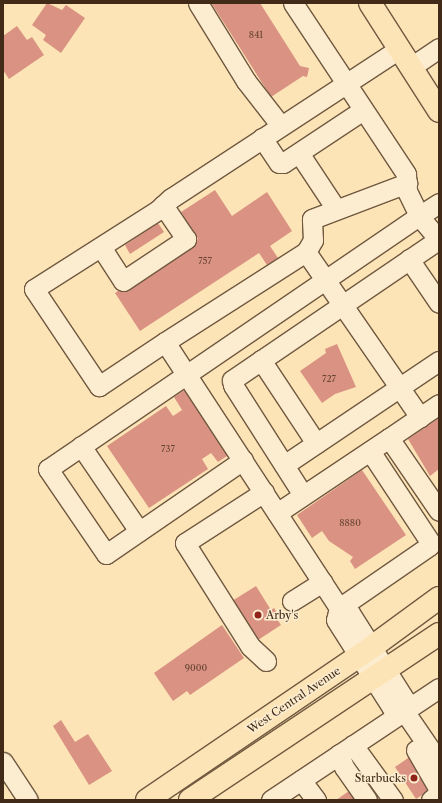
<!DOCTYPE html>
<html>
<head>
<meta charset="utf-8">
<style>
	body { margin:0 }
	#map { position:relative; width:442px; height:803px; overflow:hidden; background:#fce4b7; font-family:"Libre Caslon Text",serif }
	div>[style] { position:absolute }
	.building>* { inset:0; background:#da9282 }
	.roads { filter:drop-shadow(1px 0 #705940) drop-shadow(-1px 0 #705940) drop-shadow(0 1px #705940) drop-shadow(0 -1px #705940) }
	.minor>* { height:19px; margin:-9.5px; padding:0 9.5px; transform-origin:9.5px; border-radius:9.5px; background:#fdedd0 }
	.major>* { height:22px; margin:-11px; padding:0 11px; transform-origin:11px; border-radius:11px; background:#fce4b7 }
	.dots>* { width:11px; height:11px; translate:-50% -50%; box-sizing:border-box; border:2px solid #fdedd0; border-radius:50% }
	span { translate:-50% -50%; white-space:nowrap; text-align:center; line-height:1.15; -webkit-text-stroke:3px #fdedd0; paint-order:stroke }
	.number-label { font-size:9px; color:#674532 }
	.number-label span { -webkit-text-stroke-width:0 }
	.poi-label { font-size:11px; color:#412b18 }
	.left { translate:0 -50%; text-align:left }
	.right { translate:-100% -50%; text-align:right }
	.street-label { font-size:11px; color:#412b18 }
	.frame { position:absolute; inset:0; border:4px solid #412b18; pointer-events:none }
</style>
</head>
<body>
<div id="map">
	<div class="building">
		<i style="clip-path:polygon(47px 3px,62px 10px,66px 5px,85px 18px,61px 53px,43px 40px,46px 35px,32px 25px)"></i>
		<i style="clip-path:polygon(260px 3px,300px 66px,309px 68px,307px 77px,303px 76px,271px 97px,212px 4px)"></i>
		<i style="clip-path:polygon(17px 26px,27px 40px,32px 37px,44px 55px,9px 79px,3px 70px,3px 36px)"></i>
		<i style="clip-path:polygon(215px 190px,232px 216px,267px 192px,292px 231px,270px 246px,278px 258px,267px 265px,259px 253px,140px 331px,115px 293px,198px 239px,181px 212px)"></i>
		<i style="clip-path:polygon(158px 223px,164px 232px,130px 254px,125px 245px)"></i>
		<i style="clip-path:polygon(337px 344px,356px 387px,335px 394px,322px 403px,300px 371px,326px 353px,325px 349px)"></i>
		<i style="clip-path:polygon(186px 389px,230px 454px,218px 462px,211px 453px,202px 459px,208px 469px,149px 508px,107px 446px,166px 406px,173px 416px,182px 410px,174px 397px)"></i>
		<i style="clip-path:polygon(439px 418px,439px 469px,430px 476px,408px 439px)"></i>
		<i style="clip-path:polygon(362px 470px,406px 535px,355px 569px,350px 561px,353px 557px,329px 541px,322px 531px,312px 538px,297px 515px)"></i>
		<i style="clip-path:polygon(256px 586px,271px 610px,274px 608px,278px 614px,275px 616px,281px 625px,258px 640px,232px 601px)"></i>
		<i style="clip-path:polygon(222px 625px,244px 658px,190px 695px,187px 691px,173px 701px,154px 673px)"></i>
		<i style="clip-path:polygon(61px 720px,75px 742px,88px 734px,112px 771px,89px 785px,53px 726px)"></i>
		<i style="clip-path:polygon(411px 756px,433px 788px,416px 799px,395px 767px)"></i>
		<i style="clip-path:polygon(352px 789px,360px 800px,336px 800px)"></i>
	</div>
	<div class="roads">
		<div class="minor">
			<i style="left:198px;top:3px;width:92px;rotate:58.4deg"></i>
			<i style="left:246px;top:81px;width:57px;rotate:52.1deg"></i>
			<i style="left:293px;top:3px;width:205px;rotate:56.5deg"></i>
			<i style="left:406px;top:174px;width:17px;rotate:87deg"></i>
			<i style="left:407px;top:191px;width:28px;rotate:64deg"></i>
			<i style="left:419px;top:216px;width:24px;rotate:-33deg"></i>
			<i style="left:399px;top:49px;width:272px;rotate:146.8deg"></i>
			<i style="left:171px;top:198px;width:18px;rotate:137deg"></i>
			<i style="left:158px;top:210px;width:147px;rotate:147.5deg"></i>
			<i style="left:34px;top:289px;width:117px;rotate:56.2deg"></i>
			<i style="left:99px;top:386px;width:79px;rotate:-33.7deg"></i>
			<i style="left:165px;top:342px;width:318px;rotate:56.8deg"></i>
			<i style="left:339px;top:608px;width:12px;rotate:24deg"></i>
			<i style="left:350px;top:613px;width:103px;rotate:57.7deg"></i>
			<i style="left:405px;top:700px;width:11px;rotate:95deg"></i>
			<i style="left:404px;top:711px;width:62px;rotate:55.5deg"></i>
			<i style="left:411px;top:67px;width:34px;rotate:-34deg"></i>
			<i style="left:262px;top:138px;width:30px;rotate:56deg"></i>
			<i style="left:279px;top:163px;width:4px"></i>
			<i style="left:283px;top:163px;width:96px;rotate:-33.5deg"></i>
			<i style="left:299px;top:153px;width:67px;rotate:56.5deg"></i>
			<i style="left:101px;top:247px;width:40px;rotate:57.1deg"></i>
			<i style="left:123px;top:281px;width:76px;rotate:-33.7deg"></i>
			<i style="left:186px;top:239px;width:41px;rotate:-124.1deg"></i>
			<i style="left:306px;top:252px;width:14px;rotate:-60deg"></i>
			<i style="left:313px;top:240px;width:21px;rotate:-93deg"></i>
			<i style="left:312px;top:219px;width:102px;rotate:-20.8deg"></i>
			<i style="left:409px;top:259px;width:53px;rotate:55.7deg"></i>
			<i style="left:165px;top:342px;width:167px;rotate:-32.6deg"></i>
			<i style="left:306px;top:252px;width:201px;rotate:55.4deg"></i>
			<i style="left:261px;top:360px;width:100px;rotate:56.5deg"></i>
			<i style="left:389px;top:438px;width:60px;rotate:-34.2deg"></i>
			<i style="left:81px;top:446px;width:103px;rotate:55.7deg"></i>
			<i style="left:370px;top:451px;width:109px;rotate:56.6deg"></i>
			<i style="left:430px;top:542px;width:4px;rotate:104deg"></i>
			<i style="left:429px;top:546px;width:109px;rotate:145.4deg"></i>
			<i style="left:339px;top:608px;width:12px;rotate:104deg"></i>
			<i style="left:336px;top:620px;width:104px;rotate:57.5deg"></i>
			<i style="left:392px;top:708px;width:12px;rotate:14deg"></i>
			<i style="left:243px;top:460px;width:166px;rotate:145.5deg"></i>
			<i style="left:106px;top:554px;width:103px;rotate:-124.3deg"></i>
			<i style="left:48px;top:469px;width:449px;rotate:-34.3deg"></i>
			<i style="left:419px;top:216px;width:31px;rotate:50deg"></i>
			<i style="left:284px;top:465px;width:187px;rotate:-33.9deg"></i>
			<i style="left:264px;top:492px;width:94px;rotate:147.2deg"></i>
			<i style="left:185px;top:543px;width:122px;rotate:57.7deg"></i>
			<i style="left:250px;top:646px;width:22px;rotate:43deg"></i>
			<i style="left:303px;top:495px;width:130px;rotate:-122.5deg"></i>
			<i style="left:233px;top:385px;width:5px;rotate:-101deg"></i>
			<i style="left:232px;top:380px;width:249px;rotate:-34.2deg"></i>
			<i style="left:277px;top:513px;width:135px;rotate:-33.8deg"></i>
			<i style="left:389px;top:438px;width:88px;rotate:55.6deg"></i>
			<i style="left:292px;top:601px;width:36px;rotate:-32deg"></i>
			<i style="left:353px;top:745px;width:68px;rotate:54deg"></i>
			<i style="left:416px;top:750px;width:44px;rotate:59.9deg"></i>
			<i style="left:438px;top:788px;width:7px;rotate:98deg"></i>
			<i style="left:437px;top:795px;width:8px;rotate:140deg"></i>
			<i style="left:339px;top:754px;width:14px;rotate:69deg"></i>
			<i style="left:344px;top:767px;width:40px;rotate:55.1deg"></i>
			<i style="left:3px;top:762px;width:45px;rotate:56.7deg"></i>
			<i style="left:301px;top:780px;width:25px;rotate:53deg"></i>
			<i style="left:271px;top:800px;width:202px;rotate:-33.7deg"></i>
		</div>
		<div class="major">
			<i style="left:370px;top:3px;width:128px;rotate:57.4deg"></i>
			<i style="left:147px;top:800px;width:272px;rotate:-34.2deg"></i>
			<i style="left:372px;top:647px;width:83px;rotate:-36.2deg"></i>
			<i style="left:190px;top:800px;width:299px;rotate:-33.7deg"></i>
		</div>
	</div>
	<div class="dots">
		<i style="left:258px;top:615px;background:#8f2418"></i>
		<i style="left:414px;top:778px;background:#8f2418"></i>
	</div>
	<div class="number-label">
		<span style="left:256px;top:35px">841</span>
		<span style="left:205px;top:261px">757</span>
		<span style="left:329px;top:379px">727</span>
		<span style="left:168px;top:449px">737</span>
		<span style="left:350px;top:523px">8880</span>
		<span style="left:196px;top:668px">9000</span>
	</div>
	<div class="poi-label">
		<span class="left" style="left:266px;top:615px">Arby's</span>
		<span class="right" style="left:406px;top:778px">Starbucks</span>
	</div>
	<div class="street-label">
		<span style="left:294px;top:700px;rotate:-34deg">West Central Avenue</span>
	</div>
	<div class="frame"></div>
</div>
</body>
</html>
